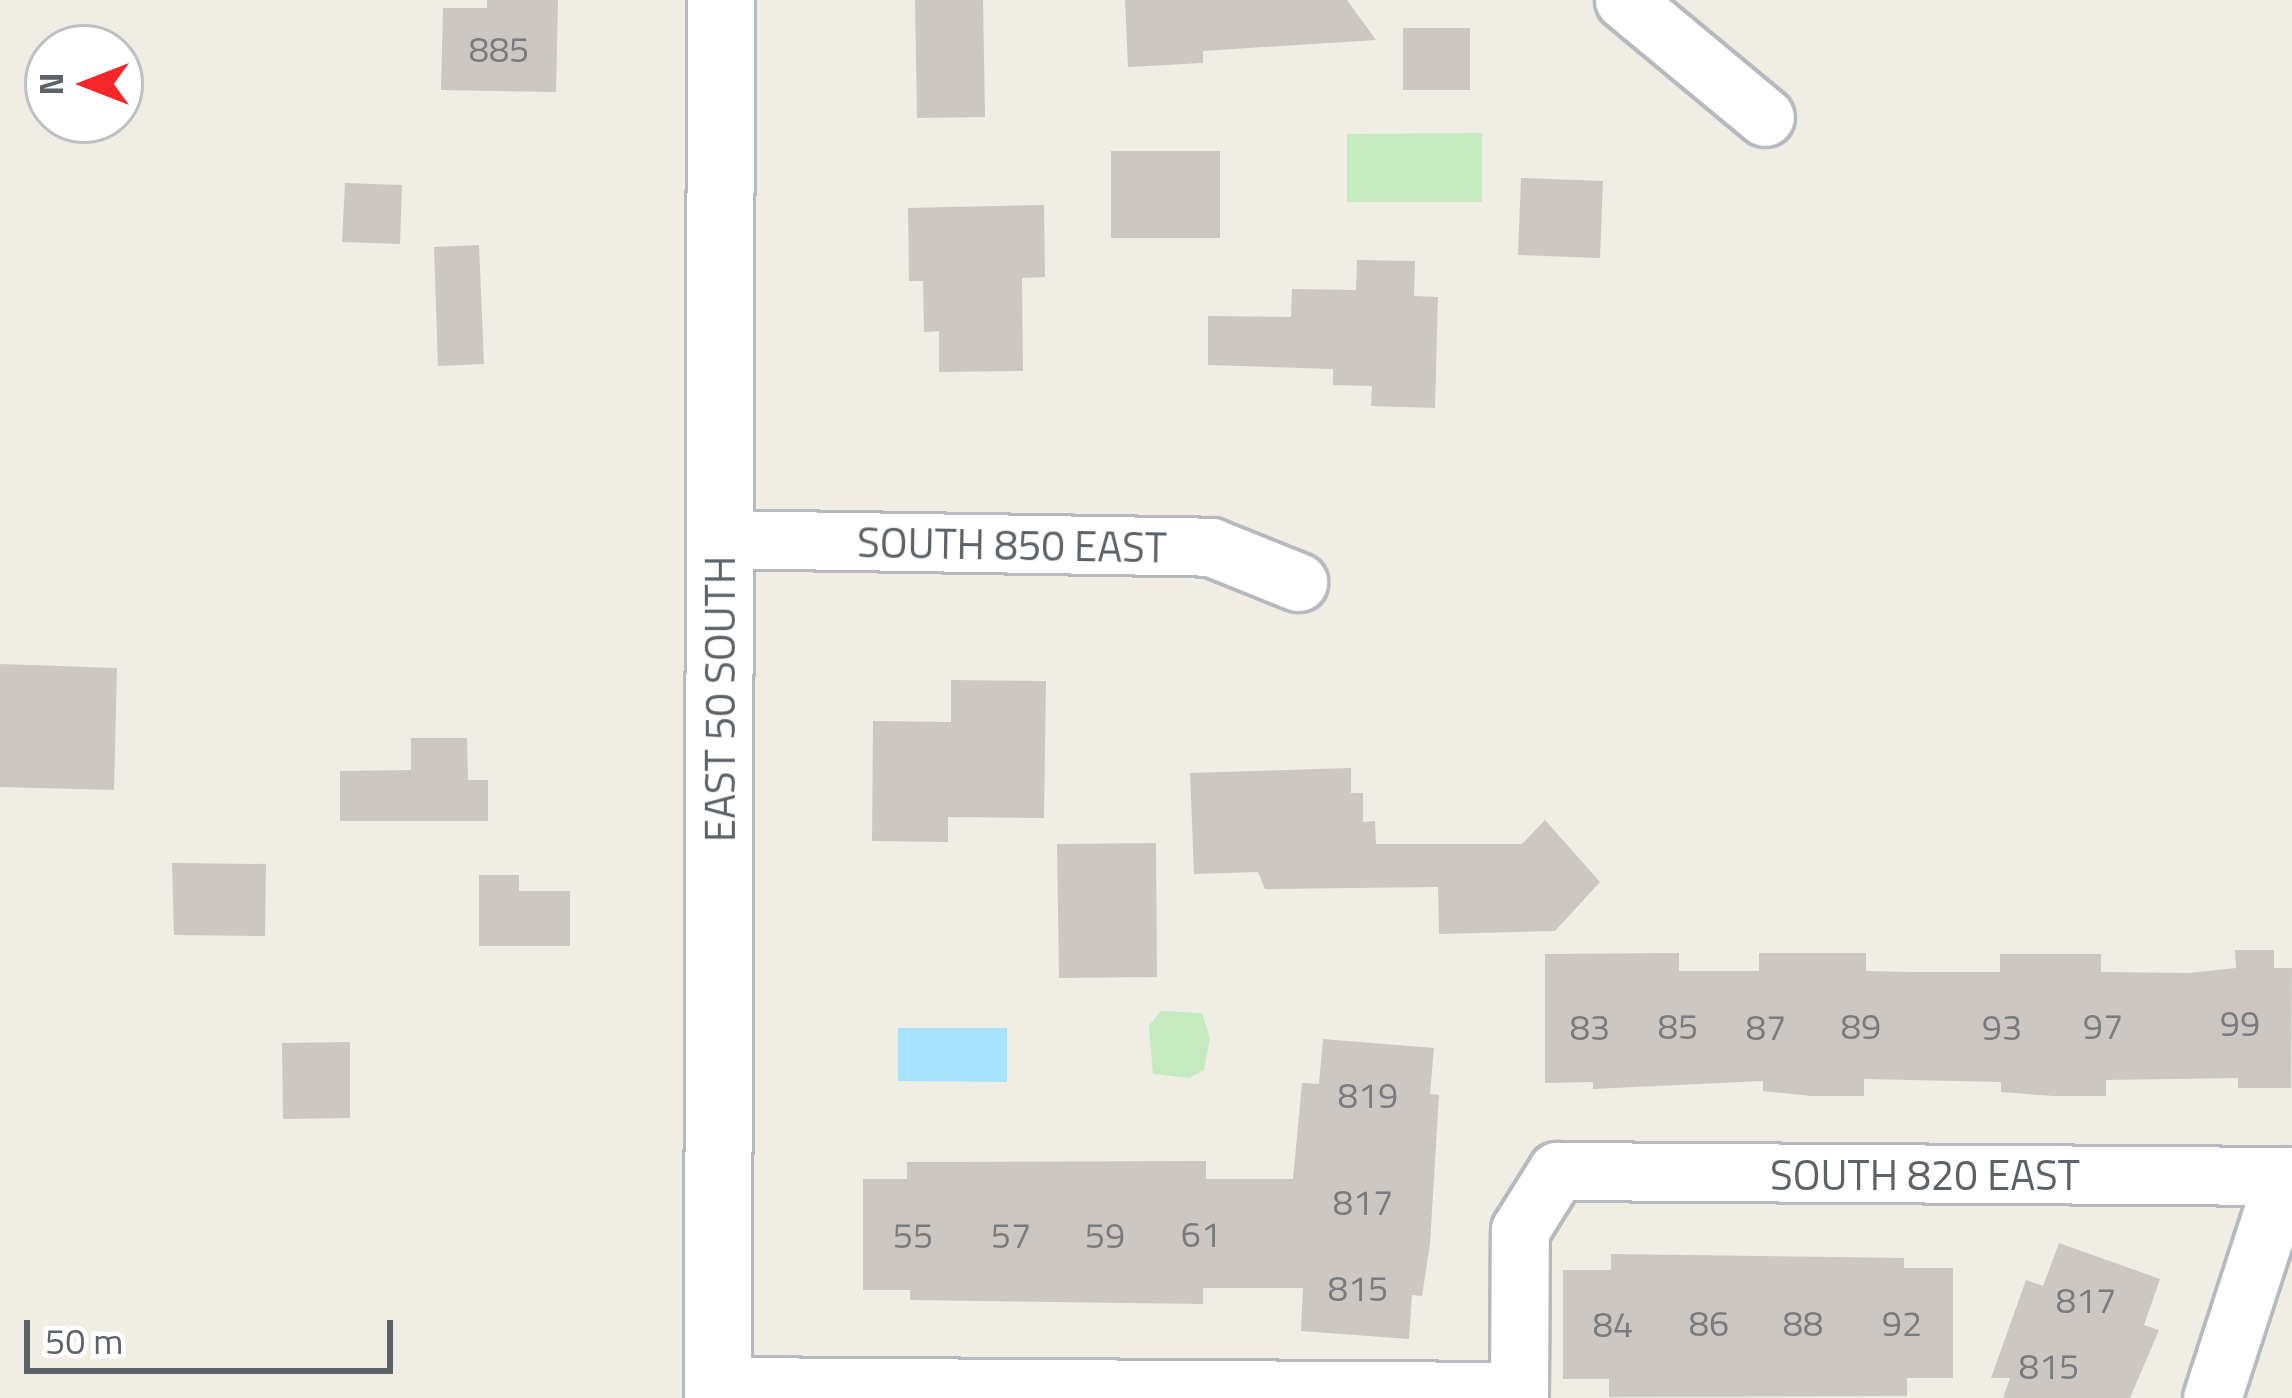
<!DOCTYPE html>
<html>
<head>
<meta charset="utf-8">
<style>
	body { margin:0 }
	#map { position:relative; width:2292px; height:1398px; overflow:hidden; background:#f0ede5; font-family:"Titillium Web",sans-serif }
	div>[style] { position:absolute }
	.green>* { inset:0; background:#c5eac0 }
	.water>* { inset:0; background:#a7e2ff }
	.building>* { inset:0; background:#ccc7c2 }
	.roads { filter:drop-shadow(3px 0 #b6b9bd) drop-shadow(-3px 0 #b6b9bd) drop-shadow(0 3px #b6b9bd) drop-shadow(0 -3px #b6b9bd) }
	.street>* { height:57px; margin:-28.5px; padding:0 28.5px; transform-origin:28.5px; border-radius:28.5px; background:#fff }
	.secondary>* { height:66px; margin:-33px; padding:0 33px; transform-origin:33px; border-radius:33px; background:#fff }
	span { translate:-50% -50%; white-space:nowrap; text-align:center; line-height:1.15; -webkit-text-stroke:9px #fff; paint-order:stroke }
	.number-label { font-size:36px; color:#797b7e }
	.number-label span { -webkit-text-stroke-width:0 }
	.street-label { font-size:42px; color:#5d6267 }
	.north { position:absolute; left:24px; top:24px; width:120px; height:120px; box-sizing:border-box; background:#fff; border:3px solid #bec0c2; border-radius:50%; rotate:270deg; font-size:33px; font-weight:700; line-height:48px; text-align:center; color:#5d6267 }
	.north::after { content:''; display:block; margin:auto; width:42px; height:54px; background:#f6262b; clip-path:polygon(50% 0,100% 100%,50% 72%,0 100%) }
	.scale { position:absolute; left:24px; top:1320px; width:369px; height:54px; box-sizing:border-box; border:6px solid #5d6267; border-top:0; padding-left:15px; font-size:36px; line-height:42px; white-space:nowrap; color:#5d6267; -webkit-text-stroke:9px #fff; paint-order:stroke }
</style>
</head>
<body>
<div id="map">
	<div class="green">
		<i style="clip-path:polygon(1482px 133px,1482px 202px,1347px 202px,1347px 134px)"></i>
		<i style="clip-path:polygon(1160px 1011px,1202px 1013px,1210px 1038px,1204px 1070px,1189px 1078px,1153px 1074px,1149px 1026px)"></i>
	</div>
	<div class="water">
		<i style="clip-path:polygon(898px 1028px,1007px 1028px,1007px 1082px,898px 1081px)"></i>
	</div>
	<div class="building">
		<i style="clip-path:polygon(487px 0,558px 0,556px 92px,441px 90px,443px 8px,487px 8px)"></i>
		<i style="clip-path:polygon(915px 0,983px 0,985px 117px,917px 118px)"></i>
		<i style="clip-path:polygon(1125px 0,1347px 0,1376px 40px,1203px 51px,1203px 63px,1128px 67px)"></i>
		<i style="clip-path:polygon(1403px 28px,1470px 28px,1470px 90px,1403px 90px)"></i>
		<i style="clip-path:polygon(1111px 151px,1220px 151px,1220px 238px,1111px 238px)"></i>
		<i style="clip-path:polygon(1521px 178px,1603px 181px,1600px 258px,1518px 255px)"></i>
		<i style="clip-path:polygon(345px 183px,402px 185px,400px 244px,342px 242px)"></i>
		<i style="clip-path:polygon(1044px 205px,1045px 277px,1022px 278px,1023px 371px,939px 372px,939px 331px,924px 332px,923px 281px,909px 281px,908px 208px)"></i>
		<i style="clip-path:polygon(479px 245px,484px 364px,438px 366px,434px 247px)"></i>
		<i style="clip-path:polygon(1357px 260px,1415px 261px,1414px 296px,1438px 297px,1435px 408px,1371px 406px,1372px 386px,1333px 385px,1333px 369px,1208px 365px,1208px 316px,1291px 317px,1292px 289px,1356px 290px)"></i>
		<i style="clip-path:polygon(0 664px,117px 668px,114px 790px,0 787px)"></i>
		<i style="clip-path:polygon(951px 680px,1046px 681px,1044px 818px,948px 817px,948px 842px,872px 841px,873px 721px,951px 722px)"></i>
		<i style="clip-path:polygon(411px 738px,467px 738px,468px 780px,488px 780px,488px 821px,340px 821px,340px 771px,411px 770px)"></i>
		<i style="clip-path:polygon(1351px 768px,1351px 793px,1363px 793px,1363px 822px,1375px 821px,1376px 844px,1522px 844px,1545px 820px,1600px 882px,1555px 931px,1439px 934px,1438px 887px,1265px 889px,1258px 872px,1194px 874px,1190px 773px)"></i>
		<i style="clip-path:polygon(1156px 843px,1157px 977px,1059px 978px,1057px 844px)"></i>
		<i style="clip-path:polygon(172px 863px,266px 864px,265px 936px,174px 935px)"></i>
		<i style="clip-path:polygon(479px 875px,519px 875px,519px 891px,570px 891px,570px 946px,479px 946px)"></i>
		<i style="clip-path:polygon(2235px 950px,2274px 950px,2274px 968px,2292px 968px,2291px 1088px,2238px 1088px,2238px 1078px,2106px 1080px,2106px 1096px,2053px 1096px,2001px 1092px,2001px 1082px,1864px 1079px,1864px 1096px,1811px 1096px,1763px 1091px,1763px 1081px,1593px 1089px,1593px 1082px,1545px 1083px,1545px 954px,1679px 953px,1679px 971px,1759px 971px,1759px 953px,1866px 953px,1866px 971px,1912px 972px,2000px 972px,2000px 954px,2101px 954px,2101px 972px,2189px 973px,2236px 968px)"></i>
		<i style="clip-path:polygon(1323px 1039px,1434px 1048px,1430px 1094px,1439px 1095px,1430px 1244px,1422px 1296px,1412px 1295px,1409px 1339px,1301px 1331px,1303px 1288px,1203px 1288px,1203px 1304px,910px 1300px,910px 1290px,863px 1290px,863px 1179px,907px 1179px,907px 1162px,1206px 1161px,1206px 1179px,1293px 1179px,1302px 1083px,1319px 1084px)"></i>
		<i style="clip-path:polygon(350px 1042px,350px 1118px,283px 1119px,282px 1043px)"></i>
		<i style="clip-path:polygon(2059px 1243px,2160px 1279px,2144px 1325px,2159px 1330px,2130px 1398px,2003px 1398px,2010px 1378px,1991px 1378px,2026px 1280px,2043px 1286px)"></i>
		<i style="clip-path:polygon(1611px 1254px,1904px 1258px,1904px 1268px,1953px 1268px,1953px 1378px,1907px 1378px,1907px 1396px,1609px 1397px,1609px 1379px,1563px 1379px,1563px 1270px,1611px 1270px)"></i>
	</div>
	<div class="roads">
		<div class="street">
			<i style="left:1624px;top:0;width:183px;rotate:39.7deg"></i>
			<i style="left:720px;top:539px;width:491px;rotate:0.9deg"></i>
			<i style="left:1211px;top:547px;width:94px;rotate:21.9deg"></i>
			<i style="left:718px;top:1386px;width:801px;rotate:0.36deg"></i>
			<i style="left:1519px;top:1398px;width:168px;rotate:-89.7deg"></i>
			<i style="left:1520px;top:1230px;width:70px;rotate:-57.9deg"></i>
			<i style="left:1557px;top:1171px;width:735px;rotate:0.39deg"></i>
			<i style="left:2212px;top:1398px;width:233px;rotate:-72deg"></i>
		</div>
		<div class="secondary">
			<i style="left:718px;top:1398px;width:1398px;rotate:-89.88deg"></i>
		</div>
	</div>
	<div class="number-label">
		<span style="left:499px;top:49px">885</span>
		<span style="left:2240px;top:1023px">99</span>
		<span style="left:1678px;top:1026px">85</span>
		<span style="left:1861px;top:1026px">89</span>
		<span style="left:2103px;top:1026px">97</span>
		<span style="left:1590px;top:1027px">83</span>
		<span style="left:1766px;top:1027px">87</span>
		<span style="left:2002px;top:1027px">93</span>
		<span style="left:1368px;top:1095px">819</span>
		<span style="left:1363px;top:1202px">817</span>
		<span style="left:1201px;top:1234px">61</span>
		<span style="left:913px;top:1235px">55</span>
		<span style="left:1011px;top:1235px">57</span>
		<span style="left:1105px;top:1235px">59</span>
		<span style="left:1358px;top:1288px">815</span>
		<span style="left:2086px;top:1300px">817</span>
		<span style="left:1709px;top:1323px">86</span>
		<span style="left:1803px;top:1323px">88</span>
		<span style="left:1902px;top:1323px">92</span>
		<span style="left:1613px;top:1324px">84</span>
		<span style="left:2049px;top:1366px">815</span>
	</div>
	<div class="street-label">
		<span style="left:1012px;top:544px;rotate:1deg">SOUTH 850 EAST</span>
		<span style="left:719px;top:699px;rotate:-90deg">EAST 50 SOUTH</span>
		<span style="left:1925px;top:1174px">SOUTH 820 EAST</span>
	</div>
	<div class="north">N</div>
	<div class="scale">50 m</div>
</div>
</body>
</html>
